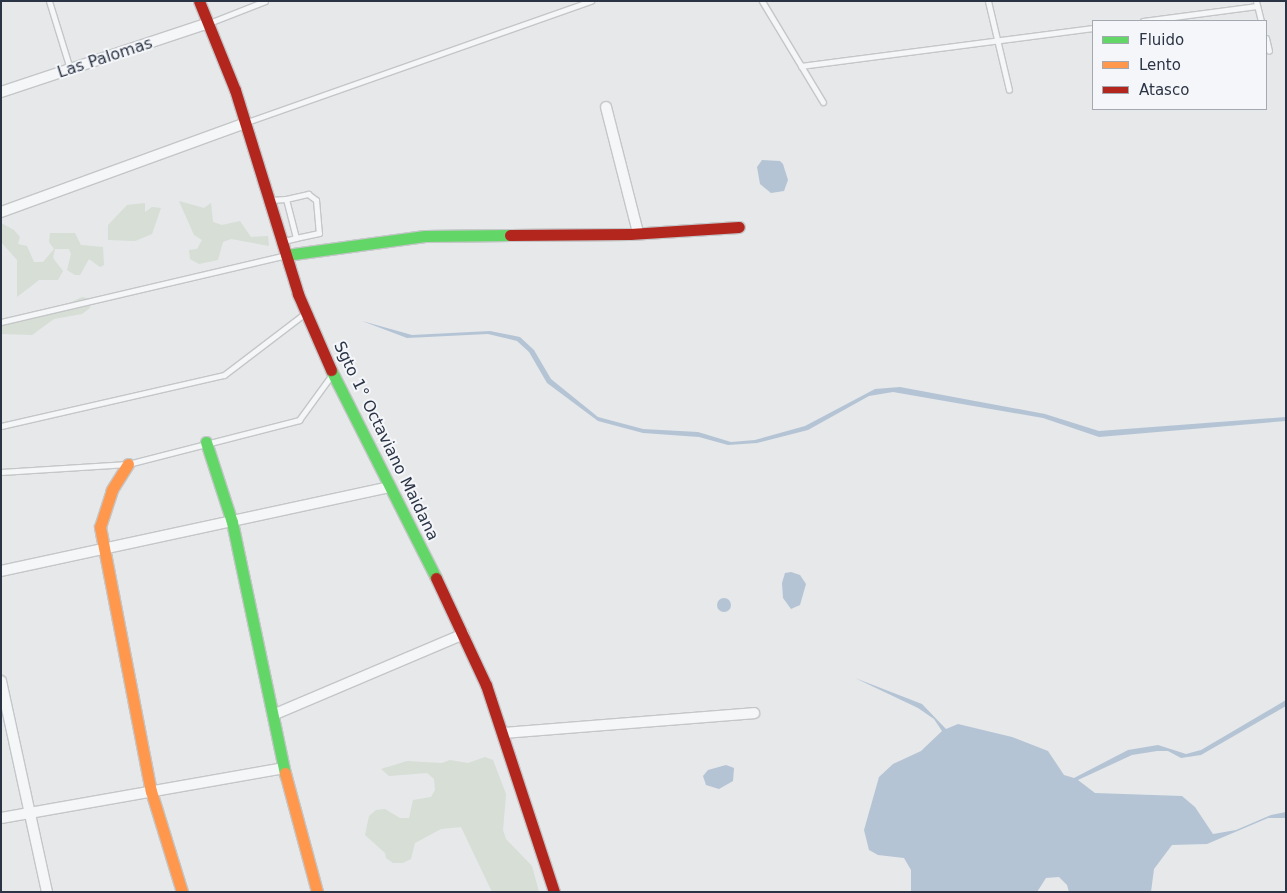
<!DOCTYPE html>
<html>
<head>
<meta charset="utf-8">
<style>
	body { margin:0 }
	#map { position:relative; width:1287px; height:893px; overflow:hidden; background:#e6e8ea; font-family:"DejaVu Sans",sans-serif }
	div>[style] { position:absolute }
	.green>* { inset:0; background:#d6ded6 }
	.water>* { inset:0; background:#b4c4d5 }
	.round { border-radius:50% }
	.roads { filter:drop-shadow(1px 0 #c4c6c8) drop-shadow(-1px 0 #c4c6c8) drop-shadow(0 1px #c4c6c8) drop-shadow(0 -1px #c4c6c8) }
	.lane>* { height:5px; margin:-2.5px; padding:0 2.5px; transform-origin:2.5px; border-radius:2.5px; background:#f5f6f7 }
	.street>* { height:10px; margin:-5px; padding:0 5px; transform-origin:5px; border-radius:5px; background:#f5f6f7 }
	.fast>* { height:11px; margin:-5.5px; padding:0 5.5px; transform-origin:5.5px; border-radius:5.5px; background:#63d668 }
	.slow>* { height:11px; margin:-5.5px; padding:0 5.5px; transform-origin:5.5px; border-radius:5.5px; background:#ff974d }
	.jam>* { height:11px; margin:-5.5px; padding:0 5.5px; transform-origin:5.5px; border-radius:5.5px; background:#b3261e }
	span { translate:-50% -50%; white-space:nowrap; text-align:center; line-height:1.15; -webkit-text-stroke:4px #f4f6f9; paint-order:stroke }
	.street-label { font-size:16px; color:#2b3445 }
	.frame { position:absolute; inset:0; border:2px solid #2b3445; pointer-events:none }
	.legend { position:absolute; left:1092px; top:20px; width:175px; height:90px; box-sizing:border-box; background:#f4f6f9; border:1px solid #a4a8b1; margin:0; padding:6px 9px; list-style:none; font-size:15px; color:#2b3445 }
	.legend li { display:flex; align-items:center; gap:10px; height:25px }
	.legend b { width:25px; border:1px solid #a4a8b1 }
</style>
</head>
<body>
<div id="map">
	<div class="green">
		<i style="clip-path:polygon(179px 201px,204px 208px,211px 203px,213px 222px,222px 225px,240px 221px,251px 237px,268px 236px,269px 246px,231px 239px,223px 242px,218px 260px,199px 264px,190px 259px,189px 250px,197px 249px,202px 240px,194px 235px)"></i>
		<i style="clip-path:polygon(145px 203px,145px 212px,152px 207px,161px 208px,152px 234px,135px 241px,108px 240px,108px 225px,127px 205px)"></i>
		<i style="clip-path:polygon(1px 223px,14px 230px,20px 237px,18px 244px,27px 246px,34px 262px,43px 262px,54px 249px,49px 242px,50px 233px,75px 233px,81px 245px,103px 247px,104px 265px,100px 267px,89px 259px,80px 275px,75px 275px,67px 270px,71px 254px,69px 249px,55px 249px,53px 258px,63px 271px,58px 280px,39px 280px,17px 297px,17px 260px,1px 242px)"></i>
		<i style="clip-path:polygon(82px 297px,91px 299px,90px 308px,82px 314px,54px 319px,32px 335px,1px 334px,1px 320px,59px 308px)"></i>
		<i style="clip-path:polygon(485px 757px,493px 760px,506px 794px,503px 830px,506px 839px,532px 866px,539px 892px,492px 892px,461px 827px,441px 829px,415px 843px,411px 859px,403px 863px,393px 863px,386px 858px,385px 853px,365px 835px,369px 816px,376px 810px,385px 809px,400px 818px,409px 818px,413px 800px,431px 797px,435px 790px,434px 779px,427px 773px,389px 776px,381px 769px,407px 761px,442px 763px,450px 760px,468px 763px)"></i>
	</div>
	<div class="water">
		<i style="clip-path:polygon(762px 160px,780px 161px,783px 164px,788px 180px,784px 191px,771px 193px,760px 184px,757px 167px)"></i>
		<i style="clip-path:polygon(362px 321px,412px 335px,490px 331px,520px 337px,534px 350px,551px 379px,598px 417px,643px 429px,698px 432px,731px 442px,755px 440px,805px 426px,875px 389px,900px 387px,1045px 414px,1099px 431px,1286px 417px,1286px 421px,1099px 437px,1043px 418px,893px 392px,869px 396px,808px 430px,757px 443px,728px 445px,699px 437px,643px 433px,598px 421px,547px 383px,529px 352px,517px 341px,488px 334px,407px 338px)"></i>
		<i style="clip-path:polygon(791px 572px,800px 575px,806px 584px,800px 605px,791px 609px,783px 598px,782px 583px,785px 573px)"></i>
		<i class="round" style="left:717px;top:598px;width:14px;height:14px"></i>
		<i style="clip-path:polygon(855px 678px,922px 704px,946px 729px,958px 724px,1012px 737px,1048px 751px,1064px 775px,1074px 778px,1128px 750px,1158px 745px,1186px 754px,1201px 750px,1286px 700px,1286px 706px,1201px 755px,1181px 758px,1168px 751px,1157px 751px,1132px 755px,1078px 780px,1095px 793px,1182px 796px,1195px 807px,1213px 834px,1236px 830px,1271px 815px,1286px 812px,1286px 818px,1268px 818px,1207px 844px,1172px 845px,1154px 869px,1151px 892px,1069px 892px,1067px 885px,1059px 877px,1046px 878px,1037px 892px,911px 892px,911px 870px,904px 858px,878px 855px,869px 850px,864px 830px,879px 777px,893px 764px,921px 751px,942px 731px,934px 719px,918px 708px)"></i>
		<i style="clip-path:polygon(726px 765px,734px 768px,733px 781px,719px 789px,706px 785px,703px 776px,708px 770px)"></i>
	</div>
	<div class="roads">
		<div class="lane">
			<i style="left:49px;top:1px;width:71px;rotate:72.8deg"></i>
			<i style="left:762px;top:1px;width:118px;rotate:58.9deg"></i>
			<i style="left:988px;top:1px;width:91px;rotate:76.7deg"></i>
			<i style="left:1256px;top:1px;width:21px;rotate:76deg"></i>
			<i style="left:1143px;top:21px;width:115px;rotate:-7.5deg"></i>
			<i style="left:209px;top:23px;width:60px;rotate:-21.4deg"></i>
			<i style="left:1266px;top:38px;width:13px;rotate:77deg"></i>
			<i style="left:801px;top:66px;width:294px;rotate:-7.4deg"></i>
			<i style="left:247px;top:122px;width:365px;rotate:-19.4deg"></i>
			<i style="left:286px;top:199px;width:23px;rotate:-13deg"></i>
			<i style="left:308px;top:194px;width:10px;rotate:37deg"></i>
			<i style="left:316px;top:200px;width:33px;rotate:85deg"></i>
			<i style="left:319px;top:233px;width:24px;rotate:168deg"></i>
			<i style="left:270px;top:200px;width:16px;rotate:-4deg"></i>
			<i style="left:286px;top:199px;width:40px;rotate:75.6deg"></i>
			<i style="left:296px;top:238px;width:12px;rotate:166deg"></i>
			<i style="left:1px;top:322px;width:293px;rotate:-13.2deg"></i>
			<i style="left:1px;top:426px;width:229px;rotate:-12.9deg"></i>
			<i style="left:224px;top:375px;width:101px;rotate:-37.3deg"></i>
			<i style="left:1px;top:472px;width:127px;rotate:-3.6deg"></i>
			<i style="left:128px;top:464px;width:177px;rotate:-14.4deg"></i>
			<i style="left:299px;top:420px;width:54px;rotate:-54deg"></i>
		</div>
		<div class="street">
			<i style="left:1px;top:92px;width:218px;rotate:-18.4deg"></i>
			<i style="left:606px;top:107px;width:130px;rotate:75.7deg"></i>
			<i style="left:1px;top:212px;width:260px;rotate:-20deg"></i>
			<i style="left:1px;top:571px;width:398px;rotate:-12.2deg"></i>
			<i style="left:1px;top:681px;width:216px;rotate:77.7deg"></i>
			<i style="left:273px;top:715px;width:207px;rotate:-23deg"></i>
			<i style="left:502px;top:733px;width:253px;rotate:-4.5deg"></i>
			<i style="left:1px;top:818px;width:287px;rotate:-10deg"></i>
		</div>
		<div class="fast">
			<i style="left:286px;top:255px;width:140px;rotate:-7.8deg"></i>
			<i style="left:425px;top:236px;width:85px;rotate:-0.7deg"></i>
			<i style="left:331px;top:370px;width:233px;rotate:63.2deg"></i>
			<i style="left:206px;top:442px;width:84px;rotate:72deg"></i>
			<i style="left:232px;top:522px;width:257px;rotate:78.1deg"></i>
		</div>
		<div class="slow">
			<i style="left:128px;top:464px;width:31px;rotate:122deg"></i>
			<i style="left:112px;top:490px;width:39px;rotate:108deg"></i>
			<i style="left:100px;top:527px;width:269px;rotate:79.1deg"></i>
			<i style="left:151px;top:791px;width:106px;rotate:72.9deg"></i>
			<i style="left:285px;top:773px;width:123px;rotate:74.9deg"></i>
		</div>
		<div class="jam">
			<i style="left:199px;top:1px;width:96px;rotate:68deg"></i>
			<i style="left:235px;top:90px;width:214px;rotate:72.8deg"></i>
			<i style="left:298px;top:294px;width:83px;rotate:66.5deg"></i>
			<i style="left:510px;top:235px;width:120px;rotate:-0.5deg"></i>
			<i style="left:630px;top:234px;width:109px;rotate:-3.7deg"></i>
			<i style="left:436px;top:578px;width:118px;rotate:65deg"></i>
			<i style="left:486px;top:685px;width:218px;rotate:71.8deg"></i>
		</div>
	</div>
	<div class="street-label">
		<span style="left:105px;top:58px;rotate:-18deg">Las Palomas</span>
		<span style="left:386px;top:441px;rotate:64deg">Sgto 1° Octaviano Maidana</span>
	</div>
	<div class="frame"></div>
	<ul class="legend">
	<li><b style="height:6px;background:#63d668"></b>Fluido</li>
	<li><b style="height:6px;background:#ff974d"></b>Lento</li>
	<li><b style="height:6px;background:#b3261e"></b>Atasco</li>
	</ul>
</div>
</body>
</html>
